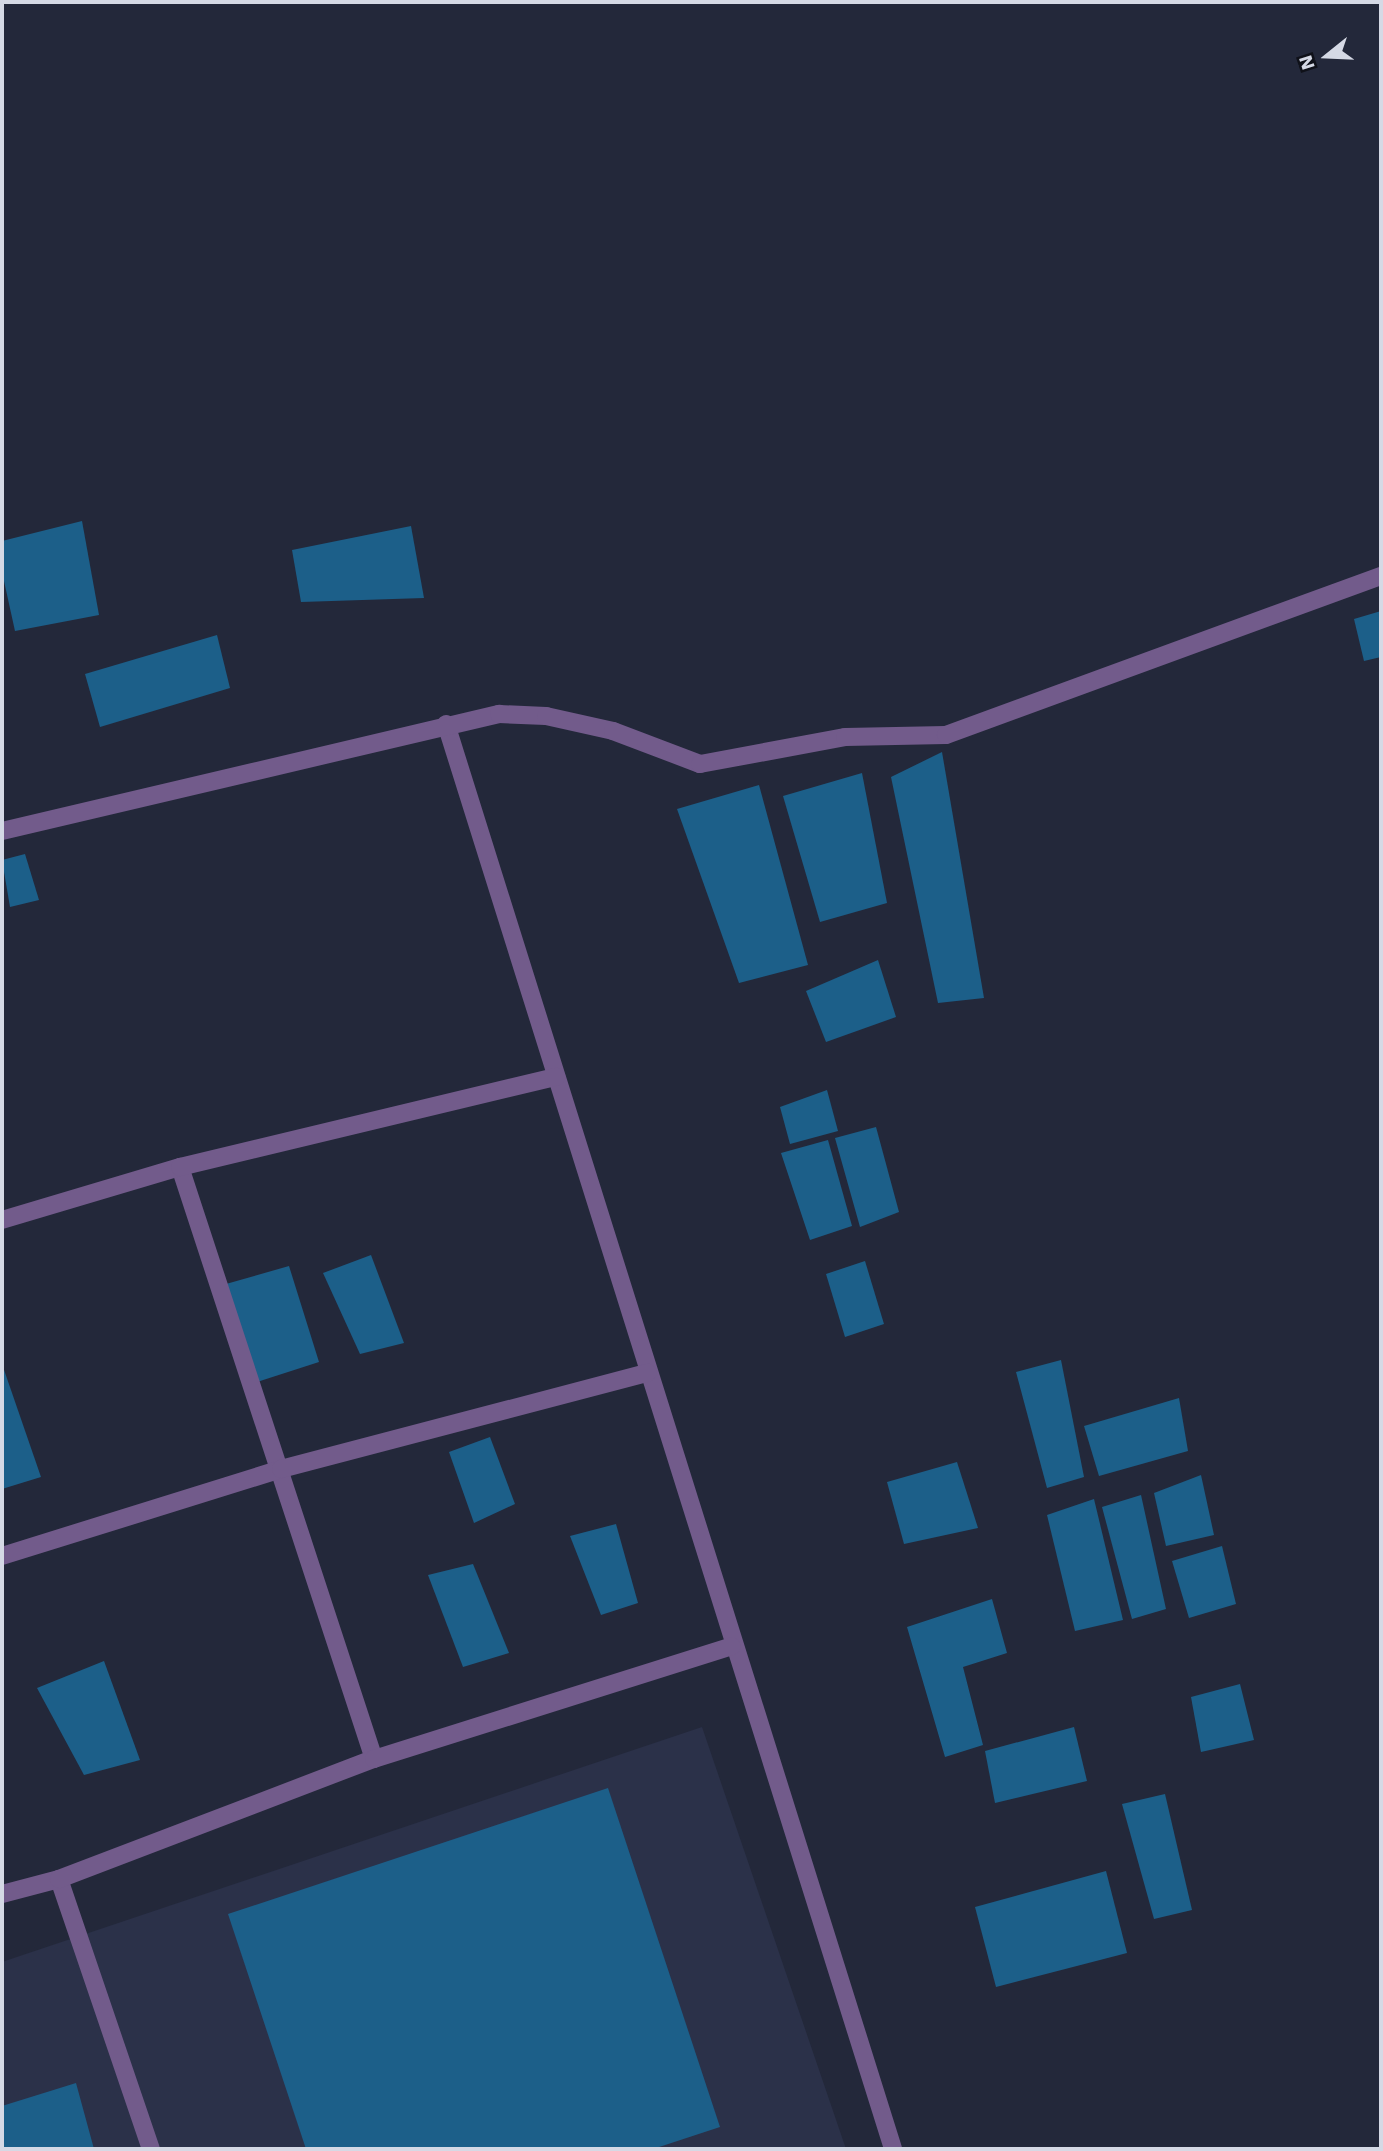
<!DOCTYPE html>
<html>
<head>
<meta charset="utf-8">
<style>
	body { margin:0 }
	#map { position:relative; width:1383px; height:2151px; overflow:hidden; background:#23283a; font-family:"Work Sans",sans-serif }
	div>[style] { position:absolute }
	.built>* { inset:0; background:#2b3149 }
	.building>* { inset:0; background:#1c5f89 }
	.street>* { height:18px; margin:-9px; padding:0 9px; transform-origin:9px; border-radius:9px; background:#725b8b }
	span { translate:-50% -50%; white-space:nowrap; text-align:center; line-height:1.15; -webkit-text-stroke:5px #0f1119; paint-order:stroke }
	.frame { position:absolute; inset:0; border:4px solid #d5d9e5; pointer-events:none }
	.north { position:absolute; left:1292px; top:21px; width:70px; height:70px; -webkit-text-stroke:5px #0f1119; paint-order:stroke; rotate:252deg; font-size:19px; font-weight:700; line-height:28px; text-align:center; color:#d5d9e5 }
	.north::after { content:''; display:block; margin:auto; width:24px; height:32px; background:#d5d9e5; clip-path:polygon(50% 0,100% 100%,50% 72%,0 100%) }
</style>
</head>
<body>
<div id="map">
	<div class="built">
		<i style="clip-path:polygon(702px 1727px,846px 2149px,2px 2149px,2px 1962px)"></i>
	</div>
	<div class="building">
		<i style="clip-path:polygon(82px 521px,99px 615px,15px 631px,2px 572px,2px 541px)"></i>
		<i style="clip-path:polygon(411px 526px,424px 598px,301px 602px,292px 550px)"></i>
		<i style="clip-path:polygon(1381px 611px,1381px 657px,1364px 661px,1354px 619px)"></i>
		<i style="clip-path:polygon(217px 635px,230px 688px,100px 727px,85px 674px)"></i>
		<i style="clip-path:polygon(942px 752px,984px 998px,938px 1003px,891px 777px)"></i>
		<i style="clip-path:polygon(862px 773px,887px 903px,820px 922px,783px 796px)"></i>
		<i style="clip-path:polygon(759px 785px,808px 965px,739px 983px,677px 809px)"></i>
		<i style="clip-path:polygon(25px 854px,39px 900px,10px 907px,2px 860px)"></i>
		<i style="clip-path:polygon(878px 960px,896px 1017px,826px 1042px,806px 991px)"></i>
		<i style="clip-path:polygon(827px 1090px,838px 1131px,790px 1144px,780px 1107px)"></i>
		<i style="clip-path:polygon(876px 1127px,899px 1212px,860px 1227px,835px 1138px)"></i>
		<i style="clip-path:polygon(828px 1140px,852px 1226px,810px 1240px,781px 1153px)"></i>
		<i style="clip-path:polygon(371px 1255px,404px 1343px,360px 1354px,323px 1273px)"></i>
		<i style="clip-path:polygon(865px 1261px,884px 1324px,845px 1337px,826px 1274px)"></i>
		<i style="clip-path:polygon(289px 1266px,319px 1362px,257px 1382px,226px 1284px)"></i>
		<i style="clip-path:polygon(1061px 1360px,1084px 1477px,1047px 1488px,1016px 1372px)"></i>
		<i style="clip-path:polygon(2px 1364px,41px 1477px,2px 1489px)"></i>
		<i style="clip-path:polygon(1179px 1398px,1188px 1451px,1099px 1476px,1084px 1426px)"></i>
		<i style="clip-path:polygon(490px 1437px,515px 1504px,474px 1523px,449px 1452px)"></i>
		<i style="clip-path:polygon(957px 1462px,978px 1528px,904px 1544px,887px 1482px)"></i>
		<i style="clip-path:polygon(1201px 1475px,1214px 1535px,1166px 1546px,1154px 1493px)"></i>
		<i style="clip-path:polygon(1141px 1495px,1166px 1609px,1132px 1619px,1102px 1507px)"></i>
		<i style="clip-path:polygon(1094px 1499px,1123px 1620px,1075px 1631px,1047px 1515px)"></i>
		<i style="clip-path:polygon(616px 1524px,638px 1603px,601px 1615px,570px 1536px)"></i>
		<i style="clip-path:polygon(1222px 1546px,1236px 1604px,1189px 1618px,1172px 1561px)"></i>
		<i style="clip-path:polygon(473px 1564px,509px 1653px,463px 1667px,428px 1575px)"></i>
		<i style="clip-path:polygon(992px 1599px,1007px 1653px,963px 1667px,983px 1745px,945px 1757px,907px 1627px)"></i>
		<i style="clip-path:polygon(104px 1661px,140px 1760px,84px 1775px,37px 1688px)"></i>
		<i style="clip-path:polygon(1240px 1684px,1254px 1740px,1201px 1752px,1191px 1697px)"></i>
		<i style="clip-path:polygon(1074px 1727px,1087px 1781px,995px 1803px,985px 1751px)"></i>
		<i style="clip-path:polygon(608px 1788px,720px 2127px,653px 2149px,306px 2149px,228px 1914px)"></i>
		<i style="clip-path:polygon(1165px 1794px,1192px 1910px,1154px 1919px,1122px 1804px)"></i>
		<i style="clip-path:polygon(1106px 1871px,1127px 1953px,996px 1987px,975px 1907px)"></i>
		<i style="clip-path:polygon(76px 2083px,94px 2149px,2px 2149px,2px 2106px)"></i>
	</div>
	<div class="street">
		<i style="left:446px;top:724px;width:1493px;rotate:72.58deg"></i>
		<i style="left:2px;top:831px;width:511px;rotate:-13.25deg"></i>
		<i style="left:499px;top:714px;width:47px;rotate:2.4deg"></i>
		<i style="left:546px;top:716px;width:69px;rotate:12.6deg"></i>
		<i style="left:613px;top:731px;width:93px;rotate:20.8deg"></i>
		<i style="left:700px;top:764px;width:147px;rotate:-10.5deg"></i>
		<i style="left:845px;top:737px;width:101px;rotate:-1.1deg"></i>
		<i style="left:946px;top:735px;width:463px;rotate:-20.1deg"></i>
		<i style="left:180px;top:1167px;width:623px;rotate:71.86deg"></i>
		<i style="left:2px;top:1220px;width:186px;rotate:-16.6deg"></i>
		<i style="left:180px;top:1167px;width:387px;rotate:-13.5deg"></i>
		<i style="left:2px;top:1556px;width:292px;rotate:-17.3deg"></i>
		<i style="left:281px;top:1469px;width:379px;rotate:-14.7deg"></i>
		<i style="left:59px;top:1879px;width:285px;rotate:71.2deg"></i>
		<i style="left:2px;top:1894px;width:59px;rotate:-14.7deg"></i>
		<i style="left:59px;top:1879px;width:337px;rotate:-20.9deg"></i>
		<i style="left:374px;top:1759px;width:375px;rotate:-17.5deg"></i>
	</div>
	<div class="frame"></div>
	<div class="north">N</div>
</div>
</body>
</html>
